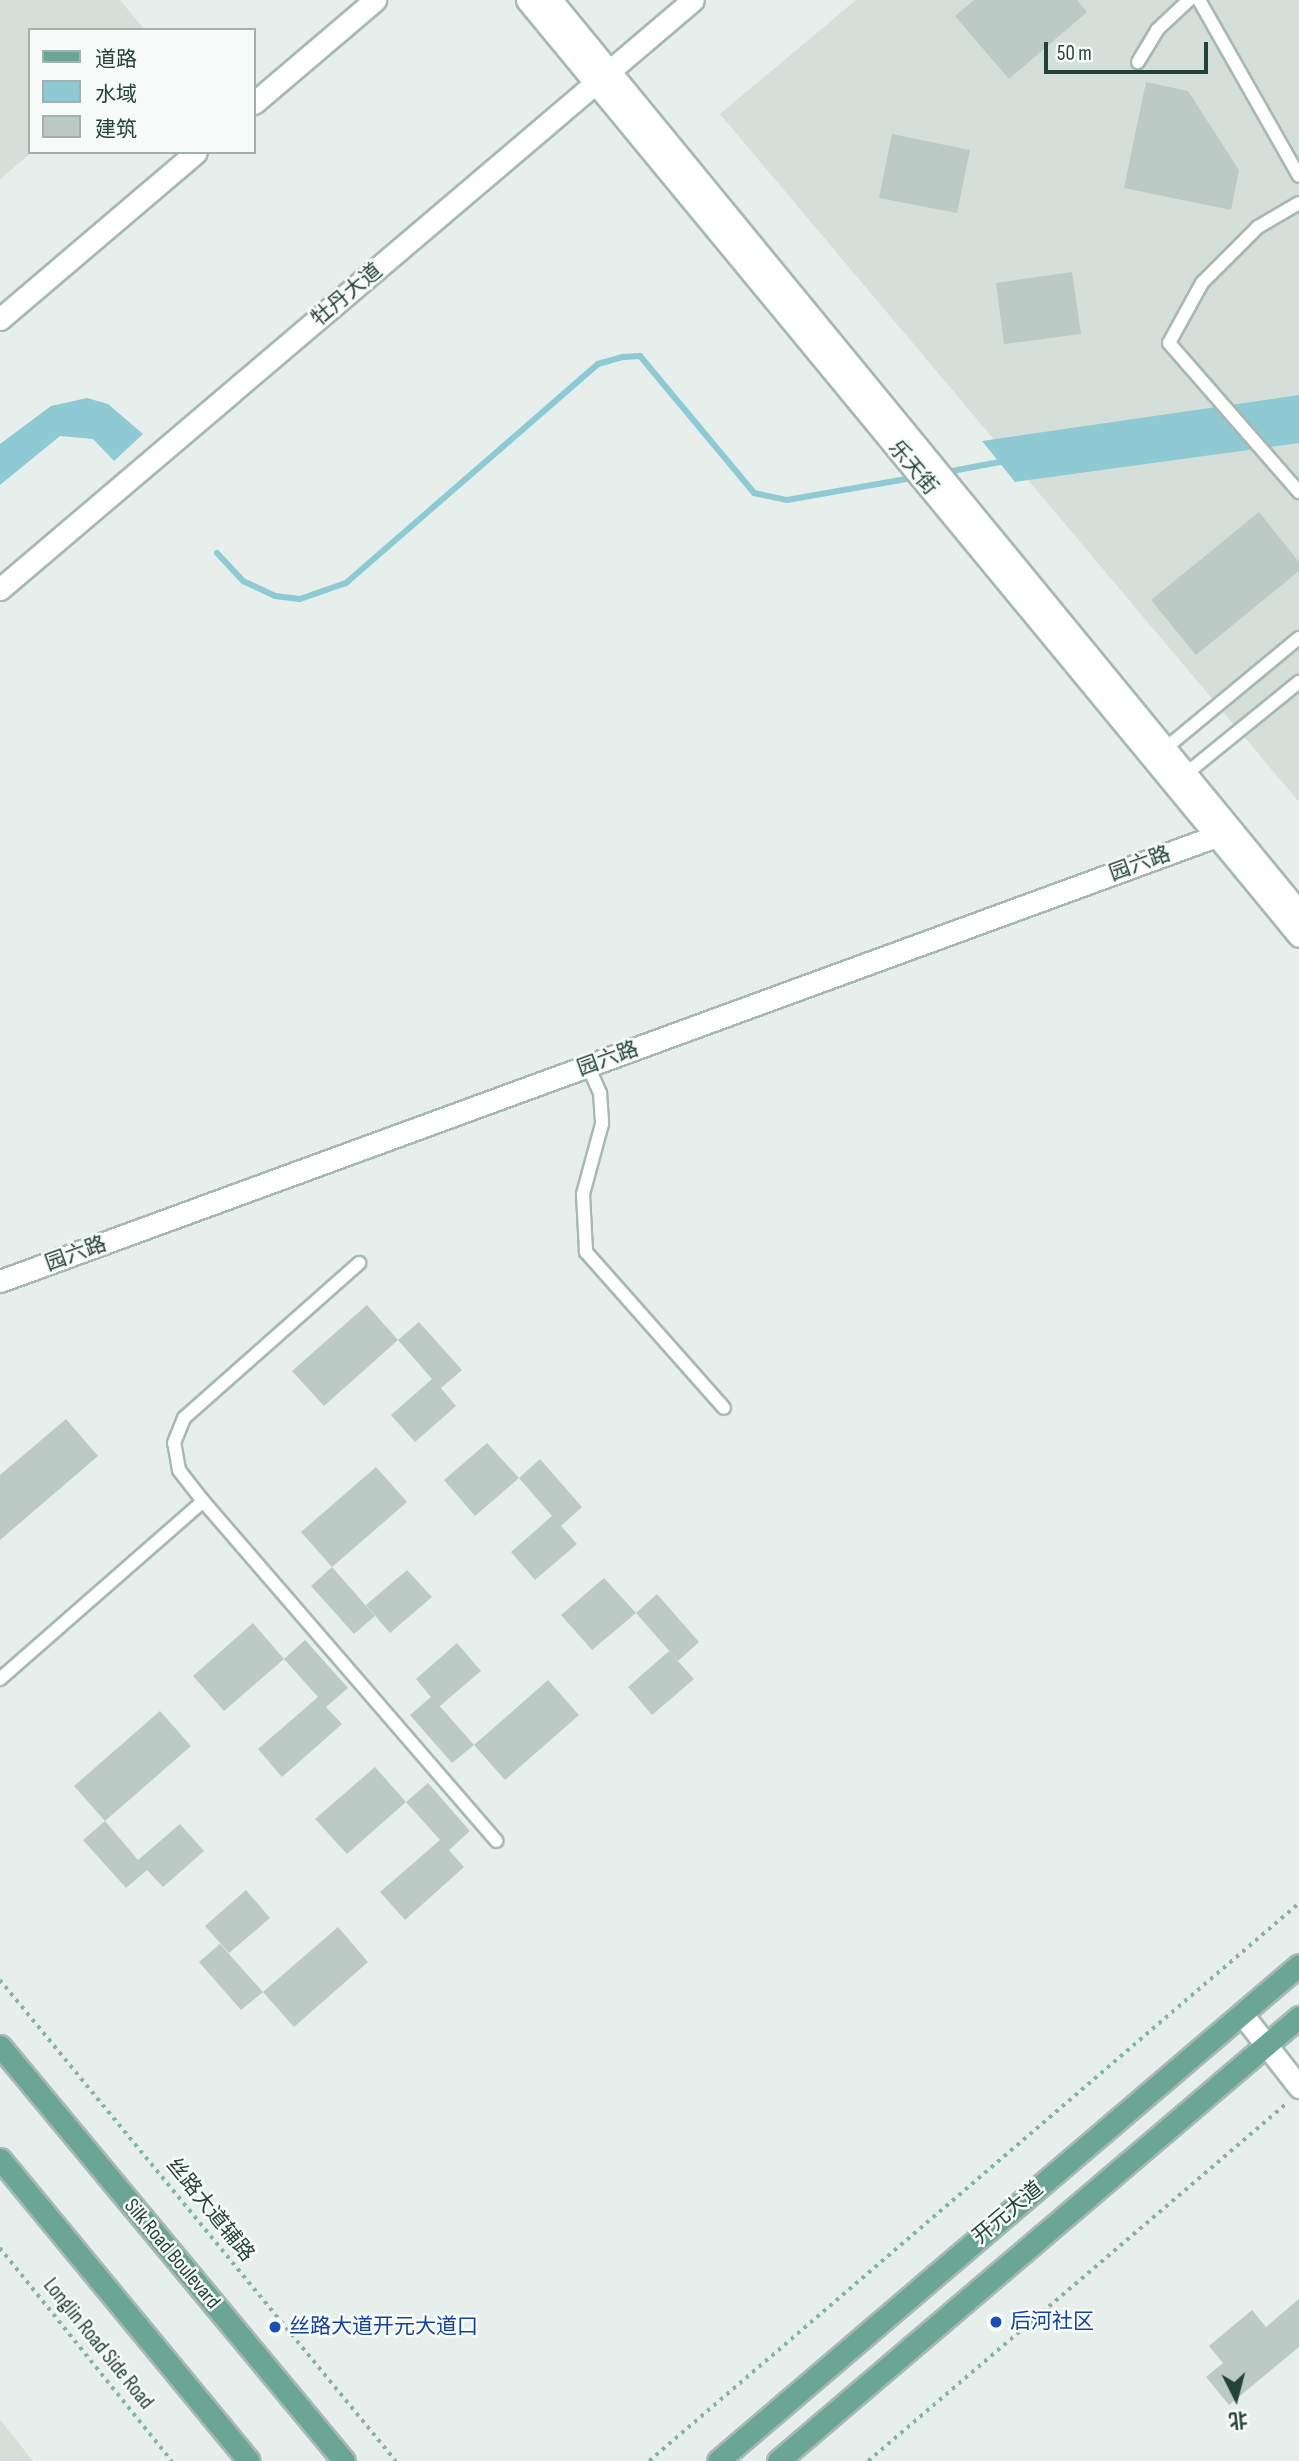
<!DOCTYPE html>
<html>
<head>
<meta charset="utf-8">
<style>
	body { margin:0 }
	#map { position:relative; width:1299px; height:2461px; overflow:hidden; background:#e6efeb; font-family:"Sofia Sans Condensed","Noto Sans SC",sans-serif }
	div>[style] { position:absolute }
	.built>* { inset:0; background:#d4dfda }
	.water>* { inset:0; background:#8ec9d4 }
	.stream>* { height:6px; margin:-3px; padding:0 3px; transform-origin:3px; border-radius:3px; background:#8ec9d4 }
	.building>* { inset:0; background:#bbcac4 }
	.path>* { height:3.5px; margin-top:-1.75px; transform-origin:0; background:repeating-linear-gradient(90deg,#86b3a5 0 3.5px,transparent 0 8.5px) }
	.roads { filter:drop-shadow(2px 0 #a8b8b2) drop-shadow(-2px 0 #a8b8b2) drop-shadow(0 2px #a8b8b2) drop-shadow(0 -2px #a8b8b2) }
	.service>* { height:12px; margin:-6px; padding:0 6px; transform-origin:6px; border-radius:6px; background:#fff }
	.minor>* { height:21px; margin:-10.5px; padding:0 10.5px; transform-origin:10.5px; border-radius:10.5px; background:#fff }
	.tertiary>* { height:21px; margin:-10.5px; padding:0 10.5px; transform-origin:10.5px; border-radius:10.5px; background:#fff }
	.secondary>* { height:21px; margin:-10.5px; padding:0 10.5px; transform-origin:10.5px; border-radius:10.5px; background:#fff }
	.primary>* { height:21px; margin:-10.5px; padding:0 10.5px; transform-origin:10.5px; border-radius:10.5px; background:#6aa596 }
	.dots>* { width:19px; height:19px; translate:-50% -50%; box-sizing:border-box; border:4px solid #f7fbf9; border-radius:50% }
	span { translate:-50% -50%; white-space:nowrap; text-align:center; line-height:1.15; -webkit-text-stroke:5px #f7fbf9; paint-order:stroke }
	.street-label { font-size:21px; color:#24423a }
	.transit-label { font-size:21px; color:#164399 }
	.left { translate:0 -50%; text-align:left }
	.legend { position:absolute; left:28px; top:28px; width:228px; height:126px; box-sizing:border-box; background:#f7fbf9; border:2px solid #a3b1ad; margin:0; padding:9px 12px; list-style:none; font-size:21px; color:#24423a }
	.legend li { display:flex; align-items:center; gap:14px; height:35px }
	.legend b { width:35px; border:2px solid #a3b1ad }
	.north { position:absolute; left:1201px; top:2363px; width:70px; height:70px; -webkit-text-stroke:5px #f7fbf9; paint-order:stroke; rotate:174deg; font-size:19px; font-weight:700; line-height:28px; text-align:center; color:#24423a }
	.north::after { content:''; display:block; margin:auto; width:24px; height:32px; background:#24423a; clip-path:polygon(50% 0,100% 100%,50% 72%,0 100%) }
	.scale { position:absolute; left:1044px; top:42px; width:164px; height:32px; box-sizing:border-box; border:4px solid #24423a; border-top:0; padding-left:9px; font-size:21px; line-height:24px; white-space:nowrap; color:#24423a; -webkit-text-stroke:5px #f7fbf9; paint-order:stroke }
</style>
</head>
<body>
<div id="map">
	<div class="built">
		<i style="clip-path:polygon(0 0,120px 0,145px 30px,30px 30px,32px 152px,0 179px)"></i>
		<i style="clip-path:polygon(856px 0,1299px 0,1299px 802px,720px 114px)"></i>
		<i style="clip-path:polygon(0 2420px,33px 2461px,0 2461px)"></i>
	</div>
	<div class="water">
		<i style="clip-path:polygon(1299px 395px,1299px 443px,1015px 482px,982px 441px)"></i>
		<i style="clip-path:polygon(87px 398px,108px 404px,143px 434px,114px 461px,93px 439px,60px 436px,0 485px,0 444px,51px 406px)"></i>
	</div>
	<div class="stream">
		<i style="left:952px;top:471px;width:54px;rotate:-10.7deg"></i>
		<i style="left:217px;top:553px;width:38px;rotate:47deg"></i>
		<i style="left:243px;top:581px;width:35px;rotate:25deg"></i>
		<i style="left:275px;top:596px;width:25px;rotate:7deg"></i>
		<i style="left:300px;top:599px;width:49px;rotate:-19.2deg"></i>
		<i style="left:346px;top:583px;width:334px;rotate:-41deg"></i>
		<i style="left:598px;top:364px;width:26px;rotate:-16deg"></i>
		<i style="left:623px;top:357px;width:17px;rotate:-3deg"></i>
		<i style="left:640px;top:356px;width:178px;rotate:50.2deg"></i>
		<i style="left:754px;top:493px;width:34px;rotate:12deg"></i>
		<i style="left:787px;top:500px;width:121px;rotate:-10deg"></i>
	</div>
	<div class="building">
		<i style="clip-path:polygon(974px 0,1077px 0,1087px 12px,1009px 79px,955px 16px)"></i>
		<i style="clip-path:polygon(1146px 82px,1188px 91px,1239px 170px,1231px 210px,1124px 188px)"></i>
		<i style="clip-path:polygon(892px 134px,970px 150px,957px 213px,879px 198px)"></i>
		<i style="clip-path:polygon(1072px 272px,1081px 334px,1004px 344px,996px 283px)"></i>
		<i style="clip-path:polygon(1259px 512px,1299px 562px,1299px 571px,1196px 655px,1151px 600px)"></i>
		<i style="clip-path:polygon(367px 1305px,398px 1340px,324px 1406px,292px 1371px)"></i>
		<i style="clip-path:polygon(419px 1322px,462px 1370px,441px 1388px,456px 1406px,415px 1442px,391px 1415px,432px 1379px,398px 1340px)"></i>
		<i style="clip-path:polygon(66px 1419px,98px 1456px,0 1540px,0 1475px)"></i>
		<i style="clip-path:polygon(487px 1443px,519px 1478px,475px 1516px,444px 1480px)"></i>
		<i style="clip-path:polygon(540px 1459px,582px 1507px,561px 1526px,577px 1544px,535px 1580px,511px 1552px,552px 1516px,519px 1478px)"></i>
		<i style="clip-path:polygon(376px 1467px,407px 1502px,332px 1567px,301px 1532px)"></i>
		<i style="clip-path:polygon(332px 1567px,375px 1616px,354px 1634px,311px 1586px)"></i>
		<i style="clip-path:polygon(407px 1570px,432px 1597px,390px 1633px,366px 1605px)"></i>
		<i style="clip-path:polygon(604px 1578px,636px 1613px,592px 1650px,561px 1615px)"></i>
		<i style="clip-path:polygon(657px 1594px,699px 1642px,678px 1661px,636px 1613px)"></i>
		<i style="clip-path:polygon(253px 1623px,284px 1659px,224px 1711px,193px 1676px)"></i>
		<i style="clip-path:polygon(305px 1640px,348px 1688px,326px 1707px,342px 1724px,282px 1777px,258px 1749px,318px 1697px,284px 1659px)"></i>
		<i style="clip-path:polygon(457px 1643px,481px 1671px,440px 1706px,437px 1703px,474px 1745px,452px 1763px,410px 1715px,431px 1697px,416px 1679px)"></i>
		<i style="clip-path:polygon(669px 1651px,694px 1679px,652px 1715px,628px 1687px)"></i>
		<i style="clip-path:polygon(548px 1680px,579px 1715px,505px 1780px,474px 1745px)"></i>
		<i style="clip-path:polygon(160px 1711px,191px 1746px,105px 1821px,74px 1786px)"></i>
		<i style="clip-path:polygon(375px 1767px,406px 1802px,347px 1854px,315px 1819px)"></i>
		<i style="clip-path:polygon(428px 1783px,470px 1831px,449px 1850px,464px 1867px,405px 1920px,380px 1892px,440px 1840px,406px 1802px)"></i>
		<i style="clip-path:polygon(105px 1821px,138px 1860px,180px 1824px,204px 1851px,163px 1887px,147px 1870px,126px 1888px,83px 1840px)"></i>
		<i style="clip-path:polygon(246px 1890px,270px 1918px,229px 1953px,205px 1926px)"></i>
		<i style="clip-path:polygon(338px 1927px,368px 1962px,294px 2027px,263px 1992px)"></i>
		<i style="clip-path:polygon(220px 1944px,263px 1992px,241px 2010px,199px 1962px)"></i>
		<i style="clip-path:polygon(1299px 2299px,1299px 2347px,1229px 2405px,1206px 2377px,1223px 2363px,1209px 2346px,1252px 2310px,1266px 2327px)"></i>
	</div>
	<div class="path">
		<i style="left:0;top:1980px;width:623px;rotate:50.54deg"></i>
		<i style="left:0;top:2248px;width:274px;rotate:51.1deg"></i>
		<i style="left:649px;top:2461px;width:857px;rotate:-40.64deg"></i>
		<i style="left:868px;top:2461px;width:551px;rotate:-40.51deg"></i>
	</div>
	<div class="roads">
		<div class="service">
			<i style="left:1199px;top:0;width:202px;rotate:60.4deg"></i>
			<i style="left:1138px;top:62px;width:37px;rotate:-59deg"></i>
			<i style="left:1157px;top:30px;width:44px;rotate:-43.2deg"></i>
			<i style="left:1299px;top:203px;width:48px;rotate:149.7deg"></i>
			<i style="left:1258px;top:227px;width:79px;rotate:135deg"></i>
			<i style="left:1202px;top:283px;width:68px;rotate:118.8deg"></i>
			<i style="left:1169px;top:343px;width:198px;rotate:48.9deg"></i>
			<i style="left:1161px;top:752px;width:179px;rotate:-39.6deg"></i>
			<i style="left:1182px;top:777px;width:151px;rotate:-39.1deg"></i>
			<i style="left:588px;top:1066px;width:30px;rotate:66deg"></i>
			<i style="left:600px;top:1093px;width:31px;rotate:86deg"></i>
			<i style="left:602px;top:1124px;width:73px;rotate:105.2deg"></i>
			<i style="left:583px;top:1194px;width:58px;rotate:87deg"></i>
			<i style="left:586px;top:1252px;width:208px;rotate:48.5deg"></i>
			<i style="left:203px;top:1501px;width:39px;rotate:-128deg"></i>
			<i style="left:179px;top:1470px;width:27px;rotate:-100deg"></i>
			<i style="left:174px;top:1443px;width:27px;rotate:-68deg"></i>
			<i style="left:184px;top:1418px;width:234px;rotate:-41.5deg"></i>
			<i style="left:0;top:1679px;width:270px;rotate:-41.2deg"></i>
			<i style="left:203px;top:1501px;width:449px;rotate:49.2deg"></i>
		</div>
		<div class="minor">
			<i style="left:0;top:1281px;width:1295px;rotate:-20.1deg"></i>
			<i style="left:1242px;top:2014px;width:93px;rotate:52deg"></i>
		</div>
		<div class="tertiary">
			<i style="left:527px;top:0;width:1213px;rotate:50.48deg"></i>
			<i style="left:551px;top:0;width:1180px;rotate:50.64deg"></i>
		</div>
		<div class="secondary">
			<i style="left:254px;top:103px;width:159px;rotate:-40.4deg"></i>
			<i style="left:0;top:319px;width:257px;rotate:-40.4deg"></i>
			<i style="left:0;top:589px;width:909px;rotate:-40.36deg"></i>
		</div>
		<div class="primary">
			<i style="left:0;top:2046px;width:539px;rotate:50.34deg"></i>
			<i style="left:0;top:2159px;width:391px;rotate:50.5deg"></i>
			<i style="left:718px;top:2461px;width:764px;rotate:-40.49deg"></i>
			<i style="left:778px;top:2461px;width:685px;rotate:-40.44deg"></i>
		</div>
	</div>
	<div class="dots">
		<i style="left:996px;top:2322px;background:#1a4fb4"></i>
		<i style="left:275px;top:2327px;background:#1a4fb4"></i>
	</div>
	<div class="street-label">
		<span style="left:347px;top:295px;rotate:-40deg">牡丹大道</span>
		<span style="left:913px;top:468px;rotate:50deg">乐天街</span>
		<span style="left:1140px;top:864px;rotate:-20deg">园六路</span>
		<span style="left:608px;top:1059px;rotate:-20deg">园六路</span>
		<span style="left:76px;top:1254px;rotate:-20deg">园六路</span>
		<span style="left:210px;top:2210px;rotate:51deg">丝路大道辅路</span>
		<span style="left:1008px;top:2213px;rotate:-40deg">开元大道</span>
		<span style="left:172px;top:2254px;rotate:50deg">Silk Road Boulevard</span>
		<span style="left:98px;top:2344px;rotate:51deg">Longlin Road Side Road</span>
	</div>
	<div class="transit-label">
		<span class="left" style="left:1010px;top:2322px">后河社区</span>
		<span class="left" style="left:289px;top:2327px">丝路大道开元大道口</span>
	</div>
	<ul class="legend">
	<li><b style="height:9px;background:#6aa596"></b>道路</li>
	<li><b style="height:19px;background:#8ec9d4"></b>水域</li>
	<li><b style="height:19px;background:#bbcac4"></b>建筑</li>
	</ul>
	<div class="north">北</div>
	<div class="scale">50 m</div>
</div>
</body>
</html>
